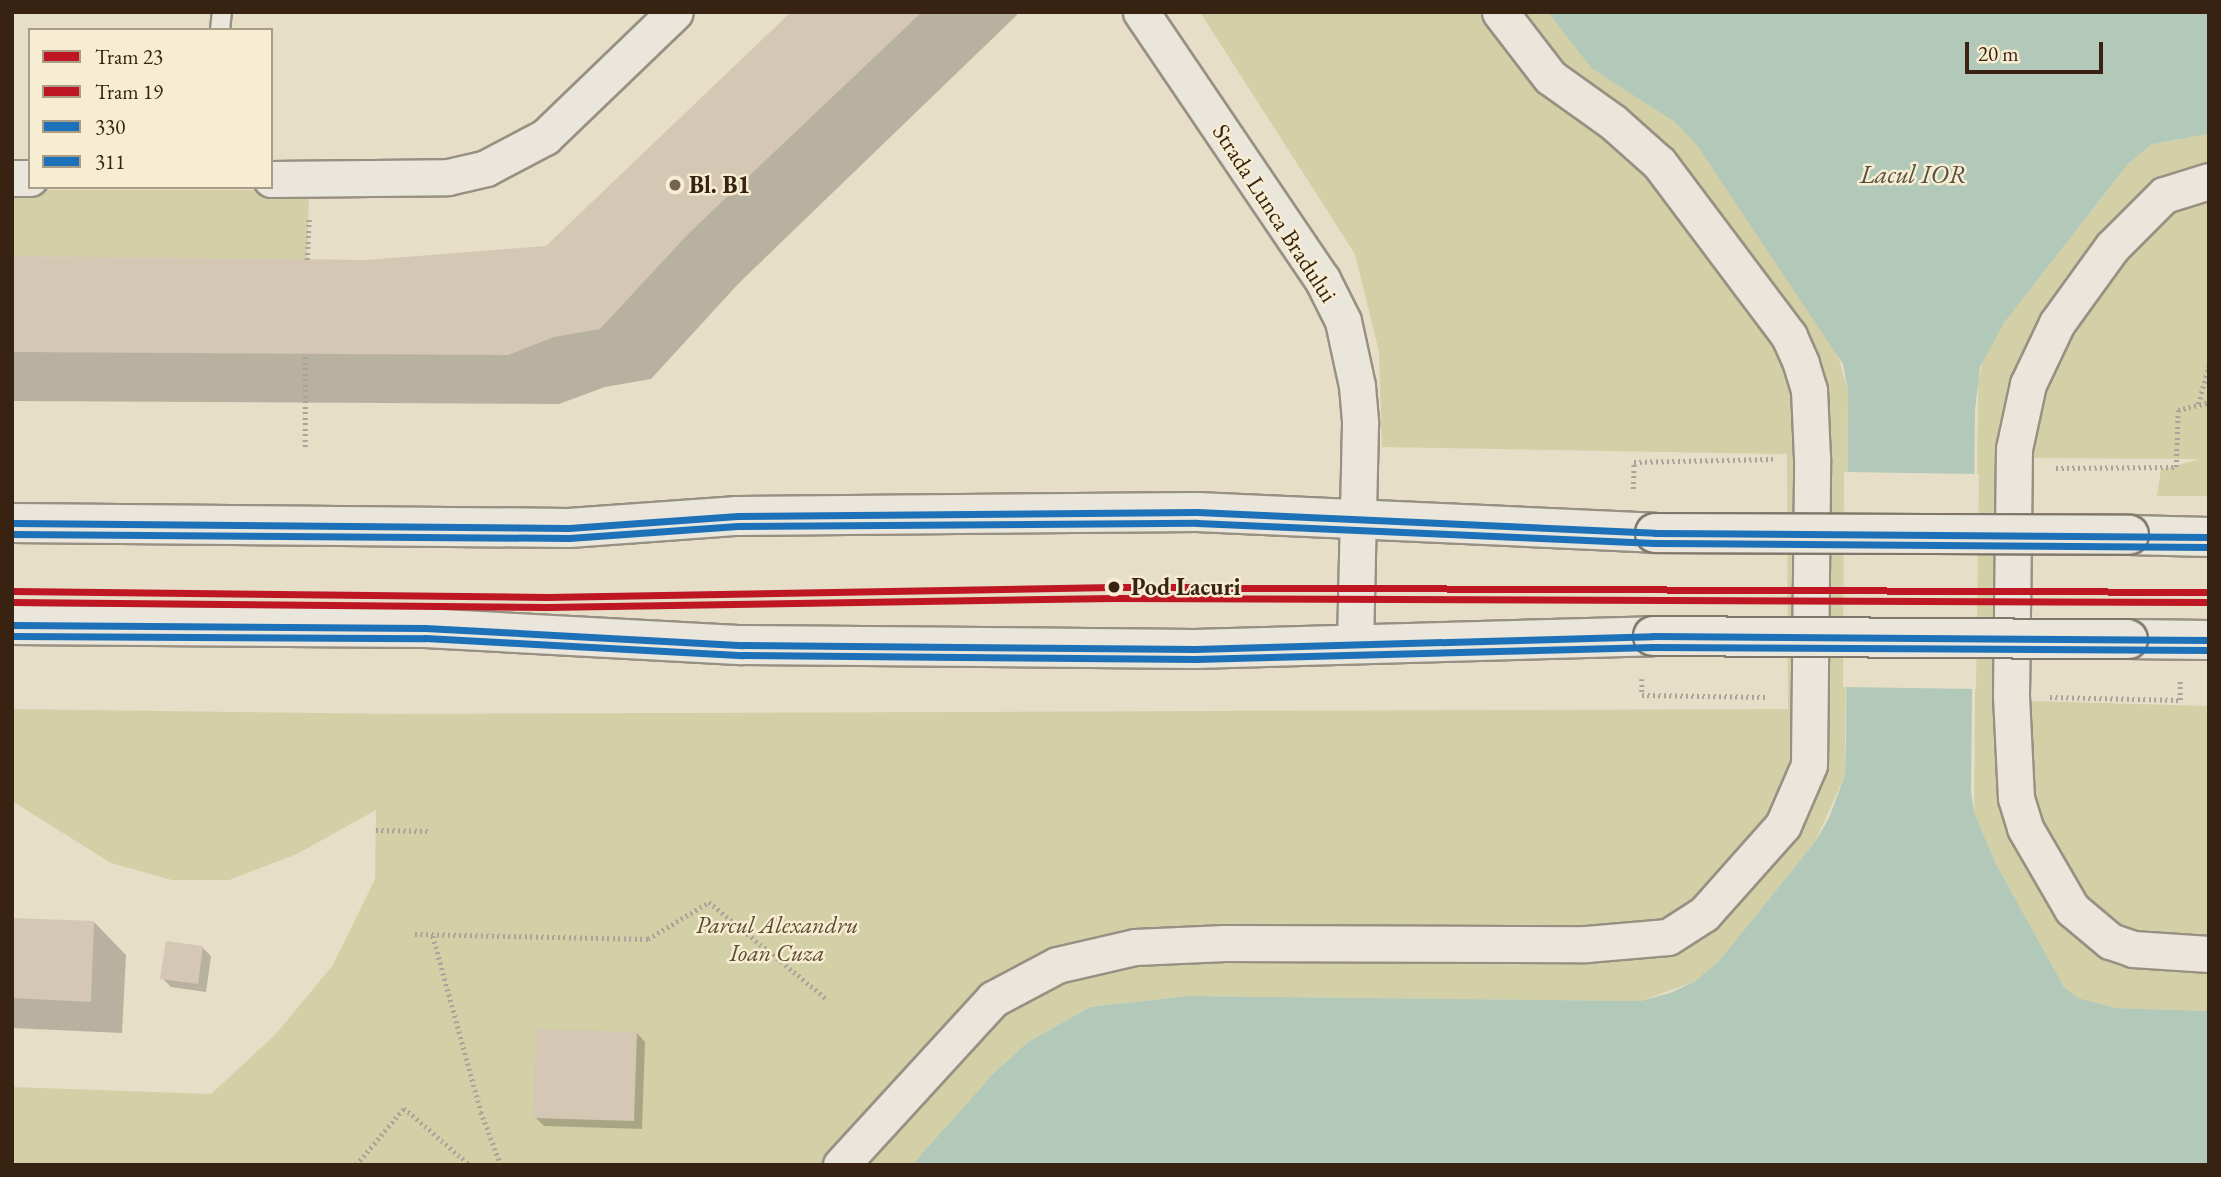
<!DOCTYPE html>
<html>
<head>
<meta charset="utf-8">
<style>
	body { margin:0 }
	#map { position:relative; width:2221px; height:1177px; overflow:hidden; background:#e6dec7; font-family:"EB Garamond",serif }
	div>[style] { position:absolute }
	.green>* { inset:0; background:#d3cfa6 }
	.water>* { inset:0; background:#b2c8b8 }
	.pier>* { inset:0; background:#e6dec7 }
	.shadow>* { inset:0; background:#0003 }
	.building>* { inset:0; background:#d4c7b4 }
	.path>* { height:4.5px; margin-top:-2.25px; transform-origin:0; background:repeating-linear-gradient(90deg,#aaa399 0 2px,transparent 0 5.5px) }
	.roads { filter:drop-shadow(2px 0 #989082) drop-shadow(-2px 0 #989082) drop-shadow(0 2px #989082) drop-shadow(0 -2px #989082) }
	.lane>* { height:18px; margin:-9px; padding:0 9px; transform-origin:9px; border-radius:9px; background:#eae6db }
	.street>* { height:35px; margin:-17.5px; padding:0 17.5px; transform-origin:17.5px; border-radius:17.5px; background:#eae6db }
	.secondary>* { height:38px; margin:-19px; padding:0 19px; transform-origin:19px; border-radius:19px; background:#eae6db }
	.bridges { filter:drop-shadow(2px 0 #7f786a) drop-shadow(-2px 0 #7f786a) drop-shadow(0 2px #7f786a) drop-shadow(0 -2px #7f786a) }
	.secondary-bridge>* { height:38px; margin:-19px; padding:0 19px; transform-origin:19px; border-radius:19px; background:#eae6db }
	.bus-1>* { height:7px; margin:-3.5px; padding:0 3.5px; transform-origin:3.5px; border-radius:3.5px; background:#1d71b8 }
	.bus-2>* { height:7px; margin:-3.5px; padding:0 3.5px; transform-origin:3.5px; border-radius:3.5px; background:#1d71b8 }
	.tram-1>* { height:7px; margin:-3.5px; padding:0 3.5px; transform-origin:3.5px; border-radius:3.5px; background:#be1622 }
	.tram-2>* { height:7px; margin:-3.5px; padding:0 3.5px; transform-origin:3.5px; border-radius:3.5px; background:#be1622 }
	.dots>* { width:19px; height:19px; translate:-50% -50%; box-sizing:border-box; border:4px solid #f7edd2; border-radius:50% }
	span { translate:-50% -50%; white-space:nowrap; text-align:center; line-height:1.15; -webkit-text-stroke:5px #f7edd2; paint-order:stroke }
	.poi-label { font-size:24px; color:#382211; font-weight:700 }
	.left { translate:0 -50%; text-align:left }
	.street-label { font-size:24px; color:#382211 }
	.stop-label { font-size:24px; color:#382211; font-weight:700 }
	.park-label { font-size:24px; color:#5b4a30; font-style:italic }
	.water-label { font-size:26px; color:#565141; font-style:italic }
	.frame { position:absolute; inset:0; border:14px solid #382211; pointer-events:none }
	.legend { position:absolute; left:28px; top:28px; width:245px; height:161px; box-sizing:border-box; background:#f7edd2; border:2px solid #ab9c85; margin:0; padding:9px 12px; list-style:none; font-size:21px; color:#382211 }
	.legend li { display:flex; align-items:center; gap:14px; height:35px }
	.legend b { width:35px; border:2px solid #ab9c85 }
	.scale { position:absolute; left:1965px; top:42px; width:138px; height:32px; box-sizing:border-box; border:4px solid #382211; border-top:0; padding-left:9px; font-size:21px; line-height:24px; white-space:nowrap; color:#382211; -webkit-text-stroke:5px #f7edd2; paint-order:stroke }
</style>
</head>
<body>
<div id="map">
	<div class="green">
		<i style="clip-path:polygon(1200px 12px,1548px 12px,1591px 68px,1676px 122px,1697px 145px,1837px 352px,1848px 391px,1845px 775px,1815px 842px,1719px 961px,1694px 982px,1640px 1001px,1188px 996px,1090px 1007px,1028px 1042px,993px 1074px,912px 1165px,12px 1165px,12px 1087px,211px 1094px,275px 1035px,333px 965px,375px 879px,376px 810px,297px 854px,229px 880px,172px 880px,111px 863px,12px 801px,12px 709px,398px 714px,1788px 709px,1787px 454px,1382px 447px,1379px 352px,1355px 254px)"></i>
		<i style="clip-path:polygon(2209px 134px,2209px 496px,2157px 496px,2161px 470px,2200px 459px,2030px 458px,2029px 701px,2209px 706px,2209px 1011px,2116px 1008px,2078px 998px,2064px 987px,1996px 864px,1974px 812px,1978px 381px,1985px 352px,2004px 323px,2127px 165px,2152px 144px)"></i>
		<i style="clip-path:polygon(12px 190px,309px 190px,307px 260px,12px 256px)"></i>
	</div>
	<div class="water">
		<i style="clip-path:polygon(1548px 12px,2209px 12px,2209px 134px,2152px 144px,2127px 165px,2004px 323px,1980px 367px,1975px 410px,1971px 792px,1974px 812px,1996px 864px,2064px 987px,2078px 998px,2116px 1008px,2209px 1011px,2209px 1165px,912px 1165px,993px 1074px,1028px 1042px,1090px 1007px,1188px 996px,1640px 1001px,1670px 993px,1694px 982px,1719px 961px,1815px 842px,1829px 818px,1845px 775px,1846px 741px,1848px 391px,1843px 364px,1697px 145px,1675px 122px,1591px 68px)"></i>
	</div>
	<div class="pier">
		<i style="clip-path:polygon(1844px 472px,1979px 474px,1976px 689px,1843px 687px)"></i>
	</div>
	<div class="shadow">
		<i style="clip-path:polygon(794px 12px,1020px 12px,739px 283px,651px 379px,605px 387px,559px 404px,12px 401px,12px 257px,367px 262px,547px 248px)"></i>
		<i style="clip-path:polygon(12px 919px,94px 922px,126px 955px,122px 1033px,12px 1028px)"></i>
		<i style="clip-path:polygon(202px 947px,211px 956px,206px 992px,171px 987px,162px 978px)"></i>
		<i style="clip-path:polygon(637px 1033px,645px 1042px,642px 1129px,544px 1126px,535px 1117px)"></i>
	</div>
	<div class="building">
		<i style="clip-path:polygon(791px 12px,922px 12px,689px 233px,600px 329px,554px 337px,508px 355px,12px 352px,12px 256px,367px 260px,546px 246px)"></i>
		<i style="clip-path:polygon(12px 918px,94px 921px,91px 1002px,12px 998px)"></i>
		<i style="clip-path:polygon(166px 941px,203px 946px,198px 984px,160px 979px)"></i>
		<i style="clip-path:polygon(536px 1029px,637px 1032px,634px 1121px,533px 1118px)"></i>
	</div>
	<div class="path">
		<i style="left:307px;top:260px;width:41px;rotate:-87.2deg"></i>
		<i style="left:2198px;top:404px;width:41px;rotate:-74.2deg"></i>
		<i style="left:305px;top:447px;width:93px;rotate:-90deg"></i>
		<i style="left:2056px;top:468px;width:120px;rotate:-0.5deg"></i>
		<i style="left:2176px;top:467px;width:57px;rotate:-88deg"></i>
		<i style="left:2178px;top:410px;width:32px;rotate:-14deg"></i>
		<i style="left:1633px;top:489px;width:27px;rotate:-88deg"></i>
		<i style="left:1634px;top:462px;width:139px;rotate:-1.2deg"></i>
		<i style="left:1642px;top:679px;width:16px;rotate:90deg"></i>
		<i style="left:1642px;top:695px;width:126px;rotate:0.9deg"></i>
		<i style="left:2050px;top:697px;width:130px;rotate:1.3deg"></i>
		<i style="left:2180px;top:700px;width:19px;rotate:-90deg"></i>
		<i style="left:376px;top:830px;width:54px;rotate:1.1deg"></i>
		<i style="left:415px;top:934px;width:233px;rotate:1.2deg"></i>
		<i style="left:648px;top:939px;width:71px;rotate:-31.2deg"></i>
		<i style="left:709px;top:902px;width:154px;rotate:39.5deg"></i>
		<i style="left:433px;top:936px;width:182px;rotate:74.7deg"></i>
		<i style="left:481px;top:1112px;width:57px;rotate:69.3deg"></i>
		<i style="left:356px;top:1165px;width:75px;rotate:-49.9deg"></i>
		<i style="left:404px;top:1108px;width:87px;rotate:40.8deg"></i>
	</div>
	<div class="roads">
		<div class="lane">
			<i style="left:220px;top:30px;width:18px;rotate:-84deg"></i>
		</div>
		<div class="street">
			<i style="left:1141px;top:12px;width:323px;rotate:55.9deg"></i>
			<i style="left:1322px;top:279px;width:47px;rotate:63.4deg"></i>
			<i style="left:1343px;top:321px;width:66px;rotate:77.8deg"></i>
			<i style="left:1357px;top:386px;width:38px;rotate:85deg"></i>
			<i style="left:1360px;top:424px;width:219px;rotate:91.3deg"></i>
			<i style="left:12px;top:178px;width:18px"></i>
			<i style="left:271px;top:179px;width:177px;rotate:-0.6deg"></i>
			<i style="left:448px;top:177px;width:39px;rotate:-13deg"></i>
			<i style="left:486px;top:168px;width:67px;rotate:-27.7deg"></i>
			<i style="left:545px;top:137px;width:180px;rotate:-43.9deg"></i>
			<i style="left:2209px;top:181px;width:47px;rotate:162.7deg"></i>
			<i style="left:2164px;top:195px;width:74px;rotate:135deg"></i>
			<i style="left:2112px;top:247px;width:94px;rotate:125.9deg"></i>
			<i style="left:2057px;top:323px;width:68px;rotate:115.4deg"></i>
			<i style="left:2028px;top:384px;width:66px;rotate:102.2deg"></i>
			<i style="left:2014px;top:449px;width:247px;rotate:90.7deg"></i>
			<i style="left:2011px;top:696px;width:102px;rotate:87.2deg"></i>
			<i style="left:2016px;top:798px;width:31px;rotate:73deg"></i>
			<i style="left:2025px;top:828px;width:94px;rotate:59.9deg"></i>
			<i style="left:2072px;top:909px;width:50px;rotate:40.1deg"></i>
			<i style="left:2110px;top:941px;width:24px;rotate:19deg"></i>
			<i style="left:2133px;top:949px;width:76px;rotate:3.8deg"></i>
			<i style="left:841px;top:1165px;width:225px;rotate:-47.5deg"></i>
			<i style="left:993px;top:999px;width:72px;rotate:-28deg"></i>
			<i style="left:1057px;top:965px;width:80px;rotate:-13deg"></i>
			<i style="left:1135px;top:947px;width:90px;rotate:-2.5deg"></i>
			<i style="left:1225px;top:943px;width:361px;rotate:0.2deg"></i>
			<i style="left:1586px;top:944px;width:82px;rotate:-4.9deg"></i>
			<i style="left:1668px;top:937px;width:43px;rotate:-32.6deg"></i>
			<i style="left:1704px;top:914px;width:119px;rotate:-48.4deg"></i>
			<i style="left:1783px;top:825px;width:65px;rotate:-66.6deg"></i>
			<i style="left:1809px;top:765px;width:307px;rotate:-89.4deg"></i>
			<i style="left:1812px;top:458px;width:68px;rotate:-92.5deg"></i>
			<i style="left:1809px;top:390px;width:28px;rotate:-107deg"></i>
			<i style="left:1801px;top:363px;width:30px;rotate:-114deg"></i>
			<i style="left:1789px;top:336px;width:216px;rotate:-126.9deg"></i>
			<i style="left:1659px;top:163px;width:62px;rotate:-138.3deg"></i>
			<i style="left:1613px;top:122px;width:77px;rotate:-144.5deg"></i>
			<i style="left:1550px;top:77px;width:82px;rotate:-127.6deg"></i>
		</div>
		<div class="secondary">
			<i style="left:12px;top:523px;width:557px;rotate:0.51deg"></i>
			<i style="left:569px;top:528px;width:169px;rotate:-4.1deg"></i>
			<i style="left:738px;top:516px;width:459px;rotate:-0.5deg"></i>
			<i style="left:1197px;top:512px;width:458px;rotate:2.6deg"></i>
			<i style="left:2129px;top:535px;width:80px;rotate:1.4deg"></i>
			<i style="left:12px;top:625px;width:413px;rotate:0.4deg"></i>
			<i style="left:425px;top:628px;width:318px;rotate:3.1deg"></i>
			<i style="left:743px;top:645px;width:452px;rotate:0.5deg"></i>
			<i style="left:1195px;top:649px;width:458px;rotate:-1.6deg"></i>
			<i style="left:2128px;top:639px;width:81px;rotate:0.7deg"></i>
		</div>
	</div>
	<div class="bridges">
		<div class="secondary-bridge">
			<i style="left:1655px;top:533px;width:474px;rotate:0.2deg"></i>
			<i style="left:1653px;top:636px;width:475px;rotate:0.4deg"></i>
		</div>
	</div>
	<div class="bus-1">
		<i style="left:12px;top:523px;width:557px;rotate:0.51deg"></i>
		<i style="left:569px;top:528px;width:169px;rotate:-4.1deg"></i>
		<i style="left:738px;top:516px;width:459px;rotate:-0.5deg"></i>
		<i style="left:1197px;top:512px;width:458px;rotate:2.6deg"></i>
		<i style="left:1655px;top:533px;width:554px;rotate:0.41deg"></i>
		<i style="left:12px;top:625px;width:413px;rotate:0.4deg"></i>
		<i style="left:425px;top:628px;width:318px;rotate:3.1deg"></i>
		<i style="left:743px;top:645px;width:452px;rotate:0.5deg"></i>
		<i style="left:1195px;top:649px;width:458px;rotate:-1.6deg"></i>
		<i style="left:1653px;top:636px;width:556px;rotate:0.41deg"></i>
	</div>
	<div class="bus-2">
		<i style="left:12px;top:534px;width:557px;rotate:0.41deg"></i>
		<i style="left:569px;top:538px;width:169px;rotate:-4.1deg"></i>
		<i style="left:738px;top:526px;width:459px;rotate:-0.4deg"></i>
		<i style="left:1197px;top:523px;width:458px;rotate:2.5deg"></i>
		<i style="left:1655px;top:543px;width:554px;rotate:0.41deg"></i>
		<i style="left:12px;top:636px;width:413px;rotate:0.3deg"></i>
		<i style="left:425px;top:638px;width:318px;rotate:3.1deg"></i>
		<i style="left:743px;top:655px;width:452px;rotate:0.5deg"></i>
		<i style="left:1195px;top:659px;width:458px;rotate:-1.5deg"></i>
		<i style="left:1653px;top:647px;width:556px;rotate:0.31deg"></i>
	</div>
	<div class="tram-1">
		<i style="left:12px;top:591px;width:535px;rotate:0.64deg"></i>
		<i style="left:547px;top:597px;width:567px;rotate:-1.01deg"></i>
		<i style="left:1114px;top:587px;width:1095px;rotate:0.26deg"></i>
	</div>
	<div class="tram-2">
		<i style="left:12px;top:602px;width:535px;rotate:0.54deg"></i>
		<i style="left:547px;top:607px;width:567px;rotate:-0.91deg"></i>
		<i style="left:1114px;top:598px;width:1095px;rotate:0.21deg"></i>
	</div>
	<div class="dots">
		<i style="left:675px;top:185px;background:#756451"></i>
		<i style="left:1114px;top:587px;background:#382211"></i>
	</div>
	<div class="poi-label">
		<span class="left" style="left:689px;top:185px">Bl. B1</span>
	</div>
	<div class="street-label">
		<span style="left:1275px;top:213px;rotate:57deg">Strada Lunca Bradului</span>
	</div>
	<div class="stop-label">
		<span class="left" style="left:1131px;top:587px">Pod Lacuri</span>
	</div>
	<div class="park-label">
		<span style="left:777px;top:939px">Parcul Alexandru<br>Ioan Cuza</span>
	</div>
	<div class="water-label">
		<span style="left:1913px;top:175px">Lacul IOR</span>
	</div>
	<div class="frame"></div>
	<ul class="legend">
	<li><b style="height:9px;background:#be1622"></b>Tram 23</li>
	<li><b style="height:9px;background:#be1622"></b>Tram 19</li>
	<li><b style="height:9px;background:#1d71b8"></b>330</li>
	<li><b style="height:9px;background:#1d71b8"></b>311</li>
	</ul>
	<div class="scale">20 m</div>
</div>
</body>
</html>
